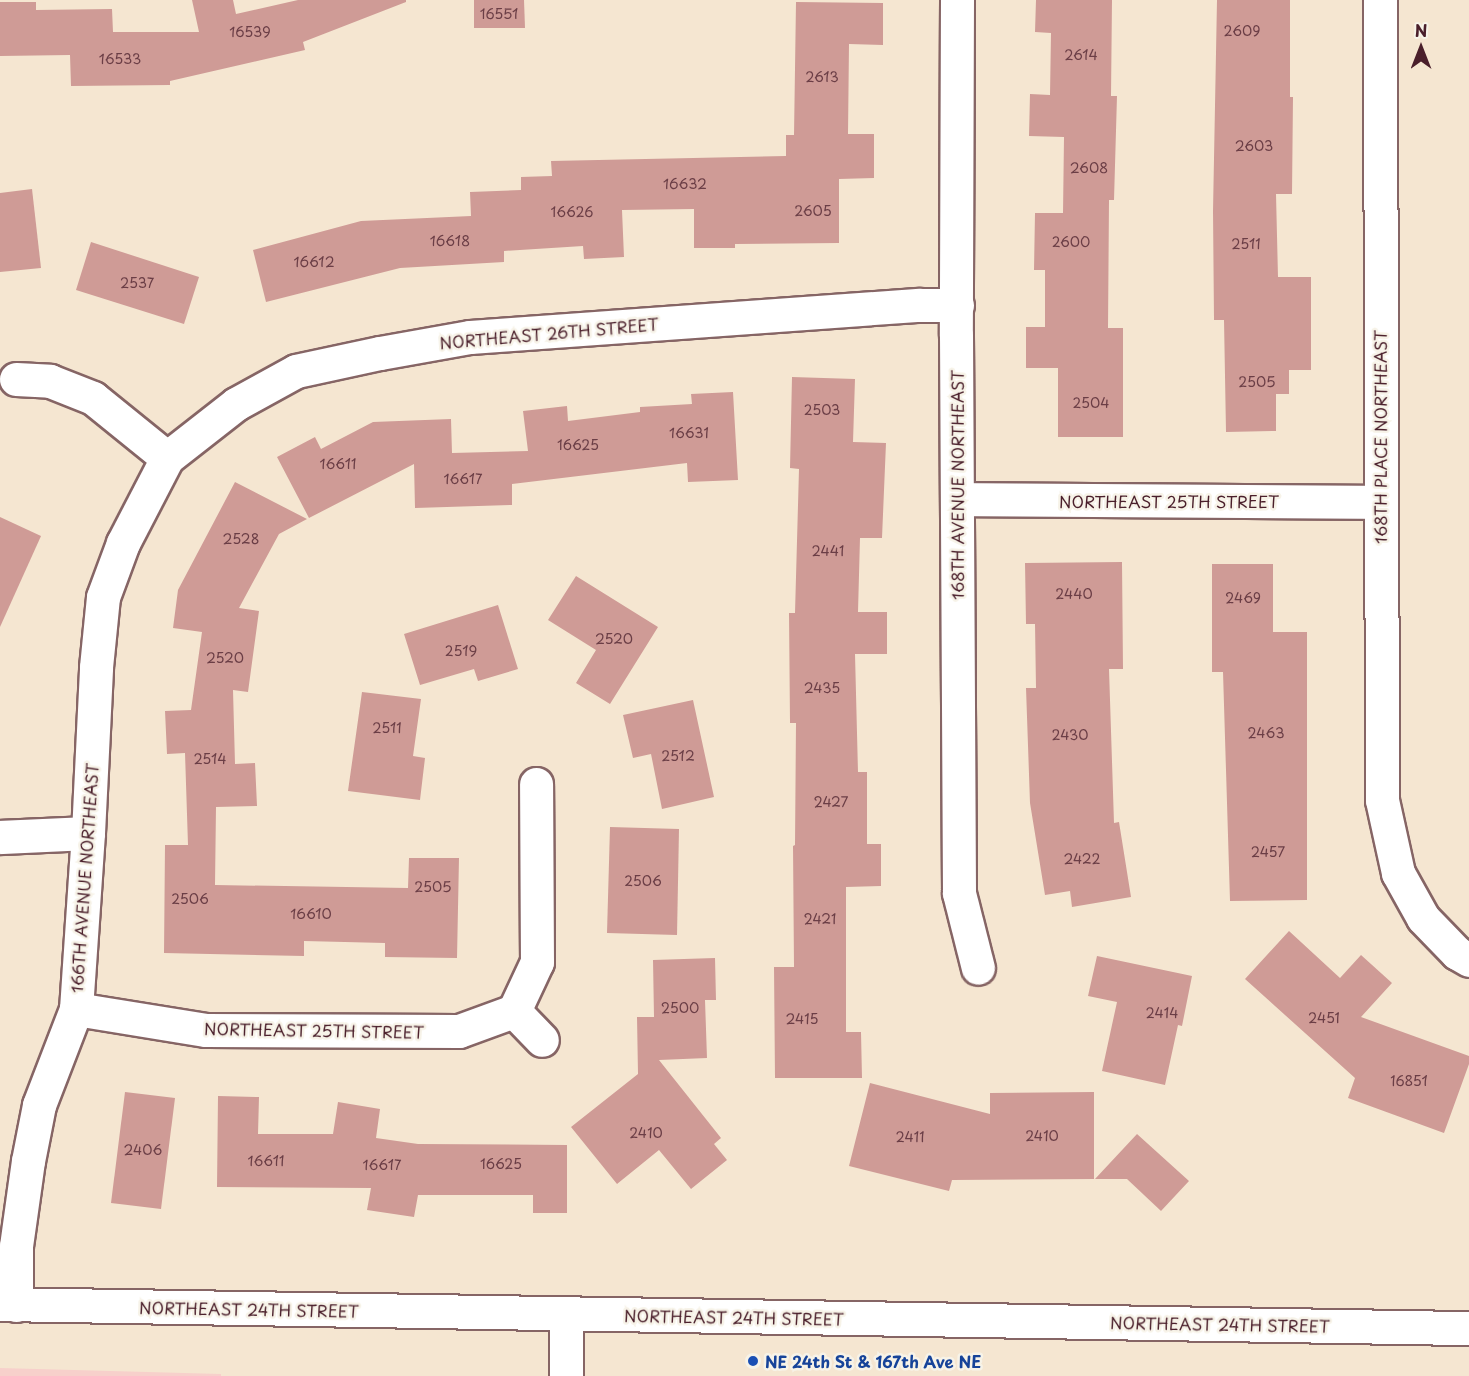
<!DOCTYPE html>
<html>
<head>
<meta charset="utf-8">
<style>
	body { margin:0 }
	#map { position:relative; width:1469px; height:1376px; overflow:hidden; background:#f5e6d1; font-family:"Playpen Sans",sans-serif }
	div>[style] { position:absolute }
	.built>* { inset:0; background:#f7d0cb }
	.building>* { inset:0; background:#cf9b96 }
	.roads { filter:drop-shadow(2px 0 #866565) drop-shadow(-2px 0 #866565) drop-shadow(0 2px #866565) drop-shadow(0 -2px #866565) }
	.street>* { height:33px; margin:-16.5px; padding:0 16.5px; transform-origin:16.5px; border-radius:16.5px; background:#fff }
	.secondary>* { height:33px; margin:-16.5px; padding:0 16.5px; transform-origin:16.5px; border-radius:16.5px; background:#fff }
	.dots>* { width:16px; height:16px; translate:-50% -50%; box-sizing:border-box; border:3px solid #f7f3e8; border-radius:50% }
	span { translate:-50% -50%; white-space:nowrap; text-align:center; line-height:1.15; -webkit-text-stroke:5px #f7f3e8; paint-order:stroke }
	.number-label { font-size:14px; color:#6b3e46 }
	.number-label span { -webkit-text-stroke-width:0 }
	.street-label { font-size:16px; color:#4a1f2b }
	.transit-label { font-size:16px; color:#164399; font-weight:700 }
	.left { translate:0 -50%; text-align:left }
	.north { position:absolute; left:1391px; top:18px; width:60px; height:60px; -webkit-text-stroke:4px #f7f3e8; paint-order:stroke; rotate:0deg; font-size:16px; font-weight:700; line-height:24px; text-align:center; color:#4a1f2b }
	.north::after { content:''; display:block; margin:auto; width:21px; height:27px; background:#4a1f2b; clip-path:polygon(50% 0,100% 100%,50% 72%,0 100%) }
</style>
</head>
<body>
<div id="map">
	<div class="built">
		<i style="clip-path:polygon(0 1368px,221px 1374px,221px 1376px,0 1376px)"></i>
	</div>
	<div class="building">
		<i style="clip-path:polygon(192px 0,233px 0,236px 14px,298px 0,406px 0,406px 2px,303px 42px,305px 50px,170px 81px,170px 85px,71px 86px,70px 55px,0 56px,0 2px,36px 2px,36px 10px,112px 9px,113px 32px,199px 32px)"></i>
		<i style="clip-path:polygon(474px 0,524px 0,525px 28px,474px 28px)"></i>
		<i style="clip-path:polygon(1036px 0,1112px 0,1111px 96px,1117px 96px,1114px 200px,1109px 200px,1108px 328px,1123px 328px,1123px 437px,1058px 437px,1058px 368px,1026px 368px,1026px 327px,1045px 327px,1045px 270px,1034px 270px,1035px 213px,1063px 213px,1064px 137px,1029px 136px,1030px 94px,1050px 95px,1051px 33px,1035px 32px)"></i>
		<i style="clip-path:polygon(1217px 0,1290px 0,1290px 97px,1293px 97px,1292px 194px,1276px 194px,1278px 277px,1311px 277px,1311px 370px,1289px 370px,1289px 394px,1276px 394px,1276px 431px,1226px 432px,1224px 320px,1214px 320px,1213px 211px)"></i>
		<i style="clip-path:polygon(796px 2px,883px 3px,883px 45px,849px 44px,848px 134px,874px 134px,874px 178px,839px 179px,839px 243px,735px 244px,735px 248px,694px 248px,694px 209px,622px 210px,624px 257px,584px 259px,583px 246px,504px 251px,504px 262px,400px 268px,266px 302px,253px 250px,361px 221px,471px 216px,470px 192px,521px 190px,521px 177px,552px 176px,551px 161px,786px 156px,786px 135px,794px 135px)"></i>
		<i style="clip-path:polygon(32px 189px,41px 268px,0 272px,0 193px)"></i>
		<i style="clip-path:polygon(91px 242px,199px 277px,184px 324px,76px 290px)"></i>
		<i style="clip-path:polygon(792px 377px,855px 379px,853px 442px,886px 443px,882px 538px,860px 538px,858px 612px,887px 612px,887px 654px,855px 654px,858px 772px,867px 772px,867px 844px,881px 844px,881px 886px,846px 887px,846px 1032px,861px 1032px,862px 1078px,775px 1078px,774px 967px,794px 967px,793px 846px,795px 845px,796px 723px,790px 723px,789px 613px,795px 613px,799px 469px,790px 468px)"></i>
		<i style="clip-path:polygon(733px 392px,738px 480px,688px 482px,687px 463px,512px 484px,512px 505px,415px 508px,414px 464px,309px 518px,277px 457px,315px 437px,321px 449px,373px 422px,451px 419px,452px 453px,528px 451px,523px 411px,567px 406px,568px 421px,640px 412px,640px 407px,692px 404px,691px 394px)"></i>
		<i style="clip-path:polygon(235px 482px,307px 519px,279px 534px,239px 608px,259px 611px,248px 692px,233px 690px,235px 764px,255px 763px,257px 806px,216px 807px,215px 885px,408px 888px,409px 858px,459px 858px,457px 958px,385px 957px,385px 943px,304px 941px,304px 956px,164px 953px,165px 845px,188px 845px,185px 753px,167px 754px,165px 711px,191px 710px,202px 632px,173px 628px,178px 590px)"></i>
		<i style="clip-path:polygon(0 517px,41px 536px,0 627px)"></i>
		<i style="clip-path:polygon(1122px 562px,1123px 669px,1109px 669px,1114px 823px,1119px 822px,1131px 897px,1072px 907px,1070px 891px,1045px 895px,1030px 803px,1026px 688px,1036px 688px,1035px 624px,1026px 624px,1025px 563px)"></i>
		<i style="clip-path:polygon(1212px 564px,1273px 564px,1273px 632px,1307px 632px,1307px 900px,1230px 901px,1223px 672px,1212px 672px)"></i>
		<i style="clip-path:polygon(576px 576px,658px 627px,610px 704px,576px 683px,596px 650px,548px 620px)"></i>
		<i style="clip-path:polygon(498px 605px,518px 669px,478px 681px,474px 669px,420px 685px,404px 634px)"></i>
		<i style="clip-path:polygon(362px 692px,421px 699px,413px 756px,425px 758px,420px 800px,348px 791px)"></i>
		<i style="clip-path:polygon(693px 700px,714px 797px,662px 809px,651px 754px,633px 758px,623px 715px)"></i>
		<i style="clip-path:polygon(610px 827px,679px 829px,677px 935px,607px 933px)"></i>
		<i style="clip-path:polygon(1289px 931px,1340px 978px,1361px 955px,1392px 983px,1361px 1017px,1469px 1056px,1469px 1064px,1444px 1133px,1348px 1098px,1355px 1078px,1245px 979px)"></i>
		<i style="clip-path:polygon(1097px 956px,1192px 976px,1182px 1026px,1178px 1025px,1165px 1085px,1102px 1071px,1117px 1002px,1088px 996px)"></i>
		<i style="clip-path:polygon(715px 958px,716px 1000px,705px 1000px,707px 1058px,659px 1060px,721px 1138px,714px 1144px,727px 1160px,691px 1189px,659px 1150px,617px 1184px,571px 1127px,638px 1074px,637px 1017px,654px 1017px,653px 960px)"></i>
		<i style="clip-path:polygon(870px 1083px,990px 1114px,990px 1093px,1094px 1092px,1094px 1179px,952px 1180px,949px 1191px,849px 1166px)"></i>
		<i style="clip-path:polygon(125px 1092px,175px 1098px,161px 1209px,111px 1203px)"></i>
		<i style="clip-path:polygon(218px 1096px,259px 1097px,258px 1134px,333px 1134px,338px 1102px,380px 1109px,376px 1138px,418px 1144px,567px 1145px,567px 1213px,533px 1213px,533px 1195px,418px 1195px,414px 1217px,367px 1210px,371px 1188px,217px 1187px)"></i>
		<i style="clip-path:polygon(1137px 1134px,1189px 1181px,1161px 1211px,1127px 1179px,1095px 1179px)"></i>
	</div>
	<div class="roads">
		<div class="street">
			<i style="left:957px;top:0;width:335px;rotate:90.2deg"></i>
			<i style="left:956px;top:335px;width:558px;rotate:89.69deg"></i>
			<i style="left:959px;top:893px;width:77px;rotate:75.8deg"></i>
			<i style="left:1380px;top:0;width:800px;rotate:89.86deg"></i>
			<i style="left:1382px;top:800px;width:75px;rotate:77.6deg"></i>
			<i style="left:1398px;top:873px;width:51px;rotate:60.9deg"></i>
			<i style="left:1423px;top:918px;width:49px;rotate:45.8deg"></i>
			<i style="left:1457px;top:953px;width:14px;rotate:30deg"></i>
			<i style="left:16px;top:379px;width:34px;rotate:3deg"></i>
			<i style="left:50px;top:381px;width:46px;rotate:21.6deg"></i>
			<i style="left:93px;top:398px;width:95px;rotate:39deg"></i>
			<i style="left:167px;top:458px;width:88px;rotate:-38deg"></i>
			<i style="left:236px;top:404px;width:68px;rotate:-28.8deg"></i>
			<i style="left:296px;top:371px;width:86px;rotate:-12.1deg"></i>
			<i style="left:380px;top:353px;width:91px;rotate:-10.1deg"></i>
			<i style="left:470px;top:337px;width:451px;rotate:-4.1deg"></i>
			<i style="left:920px;top:305px;width:37px"></i>
			<i style="left:958px;top:499px;width:422px;rotate:0.4deg"></i>
			<i style="left:0;top:837px;width:88px;rotate:-2.6deg"></i>
			<i style="left:76px;top:1009px;width:132px;rotate:9.2deg"></i>
			<i style="left:206px;top:1030px;width:253px;rotate:0.2deg"></i>
			<i style="left:459px;top:1031px;width:59px;rotate:-20deg"></i>
			<i style="left:514px;top:1011px;width:54px;rotate:-64.9deg"></i>
			<i style="left:537px;top:962px;width:178px;rotate:-90.3deg"></i>
			<i style="left:514px;top:1011px;width:40px;rotate:46deg"></i>
			<i style="left:16px;top:1305px;width:59px;rotate:-90deg"></i>
			<i style="left:16px;top:1246px;width:86px;rotate:-82deg"></i>
			<i style="left:28px;top:1161px;width:57px;rotate:-78.9deg"></i>
			<i style="left:39px;top:1105px;width:103px;rotate:-68.9deg"></i>
			<i style="left:76px;top:1009px;width:176px;rotate:-86.1deg"></i>
			<i style="left:88px;top:833px;width:166px;rotate:-87.2deg"></i>
			<i style="left:96px;top:667px;width:70px;rotate:-84.3deg"></i>
			<i style="left:103px;top:597px;width:58px;rotate:-69.7deg"></i>
			<i style="left:123px;top:543px;width:96px;rotate:-62.6deg"></i>
			<i style="left:566px;top:1376px;width:62px;rotate:-90deg"></i>
		</div>
		<div class="secondary">
			<i style="left:0;top:1304px;width:1469px;rotate:0.94deg"></i>
		</div>
	</div>
	<div class="dots">
		<i style="left:753px;top:1361px;background:#1a4fb4"></i>
	</div>
	<div class="number-label">
		<span style="left:499px;top:14px">16551</span>
		<span style="left:1242px;top:31px">2609</span>
		<span style="left:250px;top:32px">16539</span>
		<span style="left:1081px;top:55px">2614</span>
		<span style="left:120px;top:59px">16533</span>
		<span style="left:822px;top:77px">2613</span>
		<span style="left:1254px;top:146px">2603</span>
		<span style="left:1089px;top:168px">2608</span>
		<span style="left:685px;top:184px">16632</span>
		<span style="left:813px;top:211px">2605</span>
		<span style="left:572px;top:212px">16626</span>
		<span style="left:450px;top:241px">16618</span>
		<span style="left:1071px;top:242px">2600</span>
		<span style="left:1246px;top:244px">2511</span>
		<span style="left:314px;top:262px">16612</span>
		<span style="left:137px;top:283px">2537</span>
		<span style="left:1257px;top:382px">2505</span>
		<span style="left:1091px;top:403px">2504</span>
		<span style="left:822px;top:410px">2503</span>
		<span style="left:689px;top:433px">16631</span>
		<span style="left:578px;top:445px">16625</span>
		<span style="left:338px;top:464px">16611</span>
		<span style="left:463px;top:479px">16617</span>
		<span style="left:241px;top:539px">2528</span>
		<span style="left:828px;top:551px">2441</span>
		<span style="left:1074px;top:594px">2440</span>
		<span style="left:1243px;top:598px">2469</span>
		<span style="left:614px;top:639px">2520</span>
		<span style="left:461px;top:651px">2519</span>
		<span style="left:225px;top:658px">2520</span>
		<span style="left:822px;top:688px">2435</span>
		<span style="left:387px;top:728px">2511</span>
		<span style="left:1266px;top:733px">2463</span>
		<span style="left:1070px;top:735px">2430</span>
		<span style="left:678px;top:756px">2512</span>
		<span style="left:210px;top:759px">2514</span>
		<span style="left:831px;top:802px">2427</span>
		<span style="left:1268px;top:852px">2457</span>
		<span style="left:1082px;top:859px">2422</span>
		<span style="left:643px;top:881px">2506</span>
		<span style="left:433px;top:887px">2505</span>
		<span style="left:190px;top:899px">2506</span>
		<span style="left:311px;top:914px">16610</span>
		<span style="left:820px;top:919px">2421</span>
		<span style="left:680px;top:1008px">2500</span>
		<span style="left:1162px;top:1013px">2414</span>
		<span style="left:1324px;top:1018px">2451</span>
		<span style="left:802px;top:1019px">2415</span>
		<span style="left:1409px;top:1081px">16851</span>
		<span style="left:646px;top:1133px">2410</span>
		<span style="left:1042px;top:1136px">2410</span>
		<span style="left:910px;top:1137px">2411</span>
		<span style="left:143px;top:1150px">2406</span>
		<span style="left:266px;top:1161px">16611</span>
		<span style="left:501px;top:1164px">16625</span>
		<span style="left:382px;top:1165px">16617</span>
	</div>
	<div class="street-label">
		<span style="left:549px;top:333px;rotate:-5deg">NORTHEAST 26TH STREET</span>
		<span style="left:1380px;top:437px;rotate:-90deg">168TH PLACE NORTHEAST</span>
		<span style="left:957px;top:485px;rotate:-90deg">168TH AVENUE NORTHEAST</span>
		<span style="left:1169px;top:501px">NORTHEAST 25TH STREET</span>
		<span style="left:84px;top:878px;rotate:-86deg">166TH AVENUE NORTHEAST</span>
		<span style="left:314px;top:1030px;rotate:1deg">NORTHEAST 25TH STREET</span>
		<span style="left:249px;top:1309px;rotate:1deg">NORTHEAST 24TH STREET</span>
		<span style="left:734px;top:1317px;rotate:1deg">NORTHEAST 24TH STREET</span>
		<span style="left:1220px;top:1324px;rotate:1deg">NORTHEAST 24TH STREET</span>
	</div>
	<div class="transit-label">
		<span class="left" style="left:765px;top:1361px">NE 24th St &amp; 167th Ave NE</span>
	</div>
	<div class="north">N</div>
</div>
</body>
</html>
